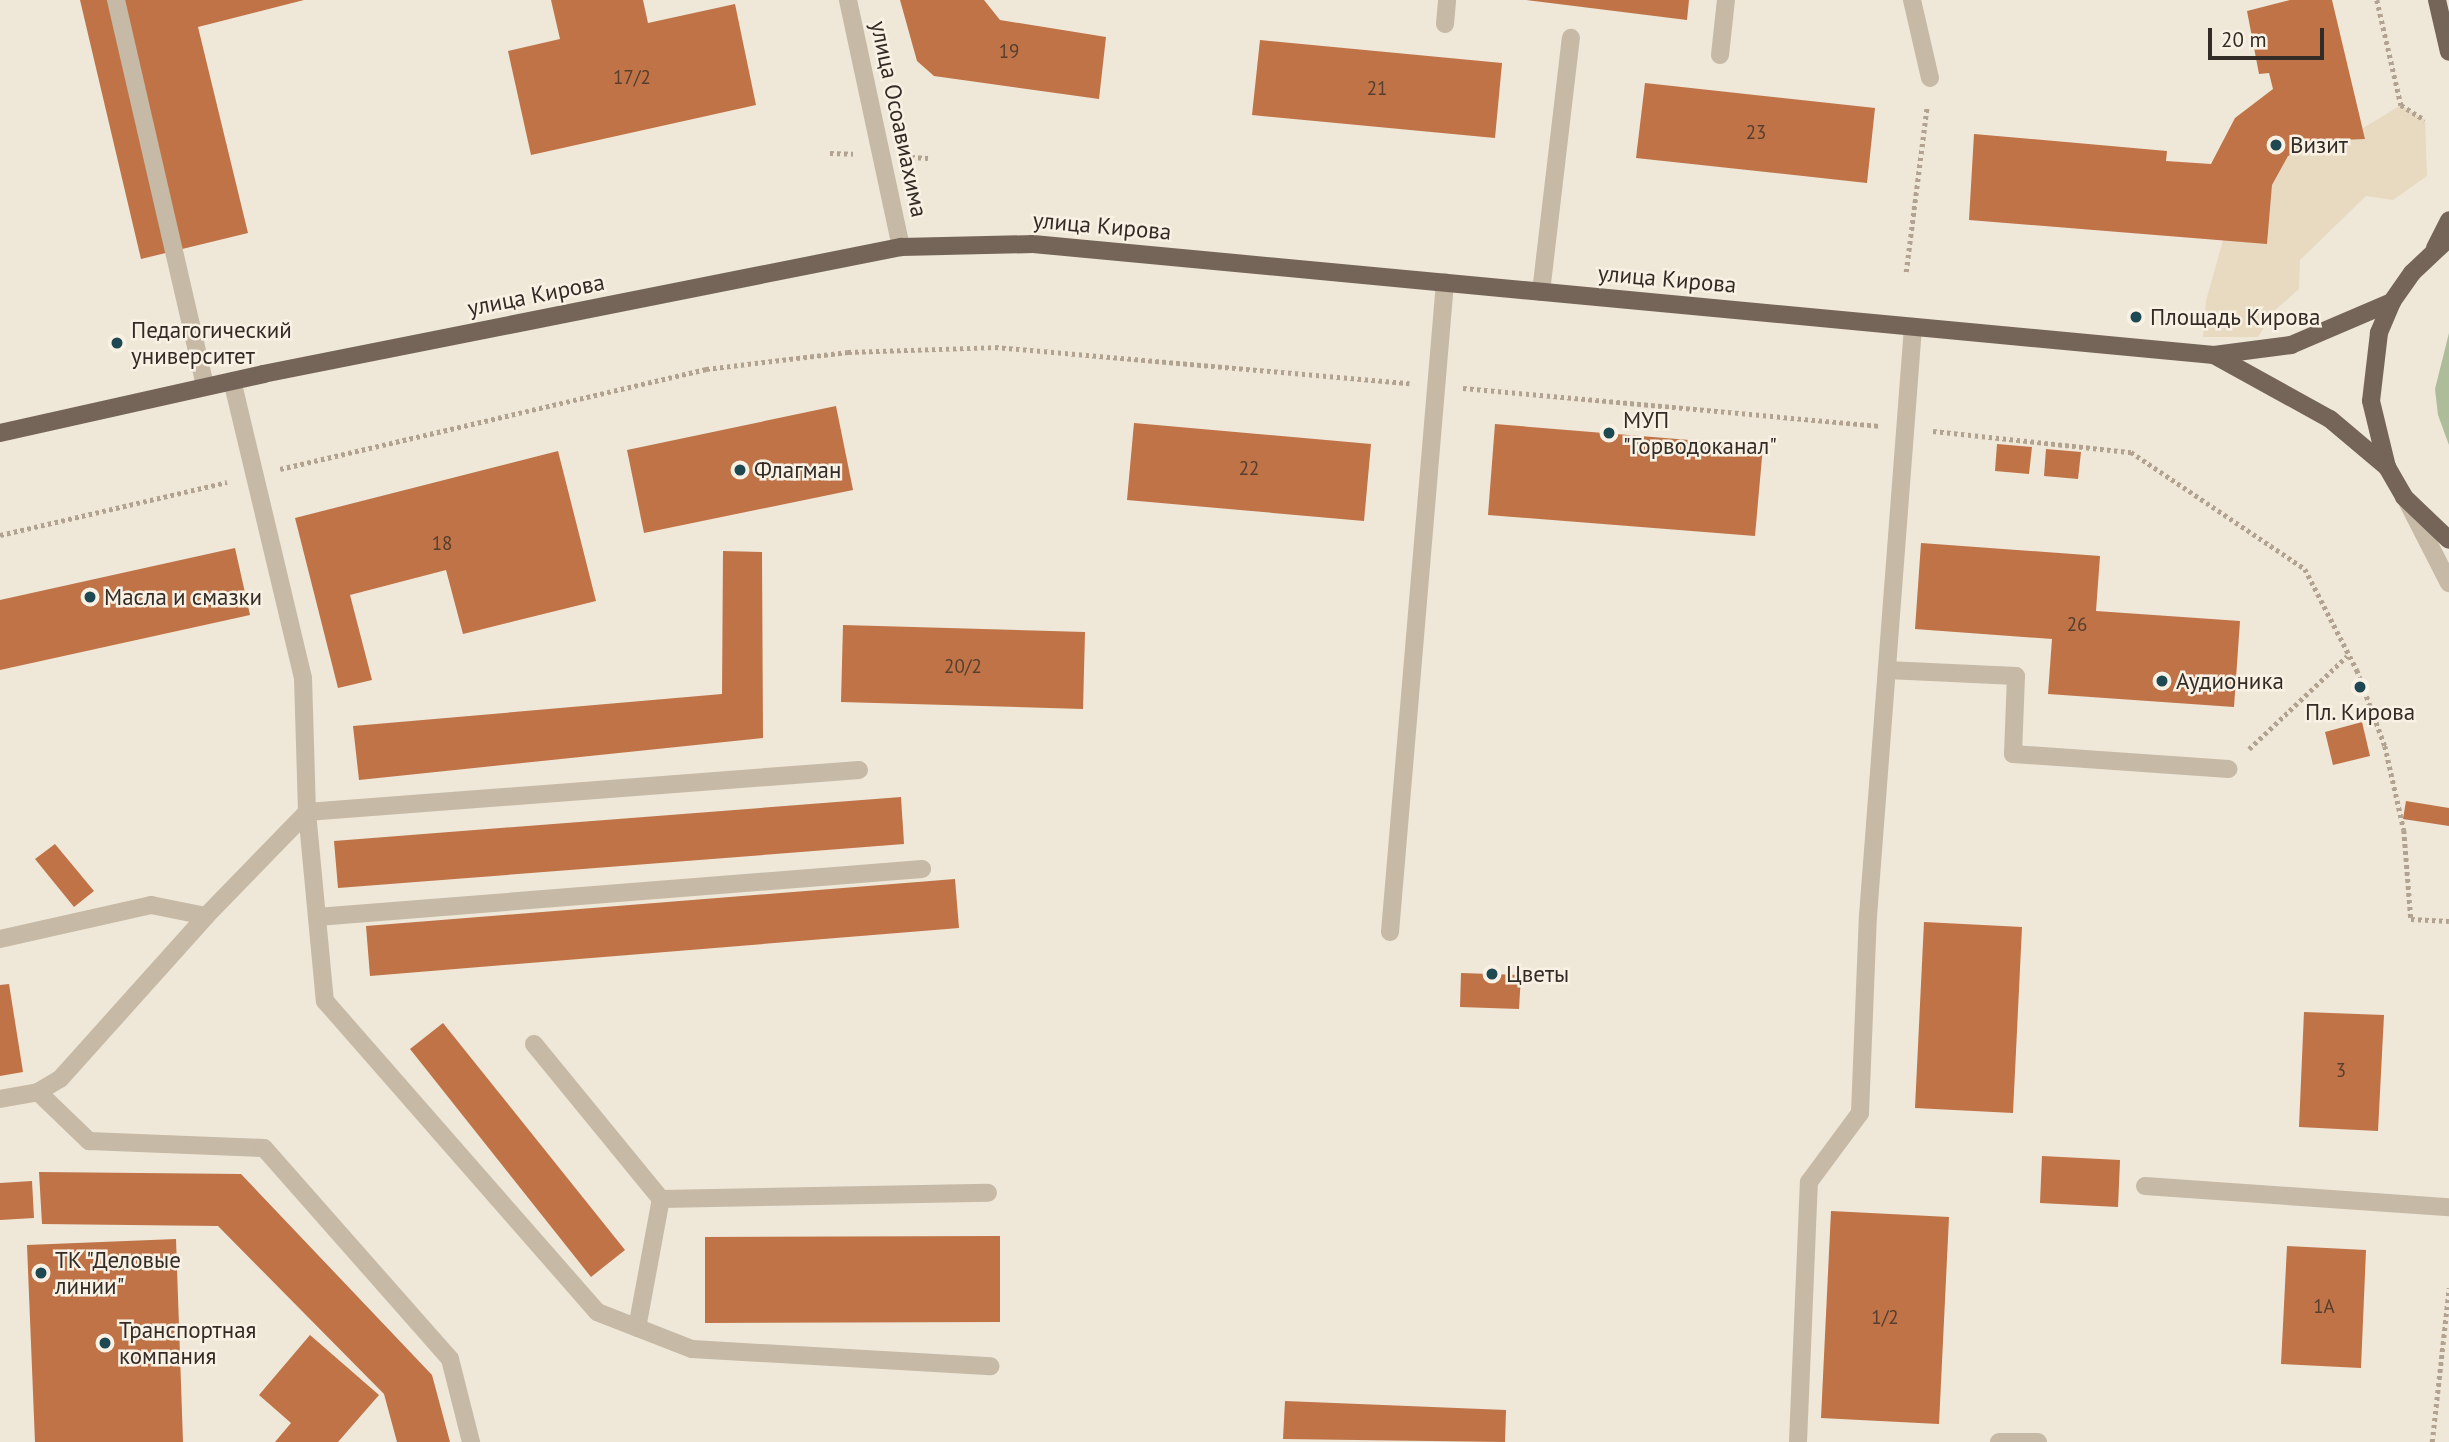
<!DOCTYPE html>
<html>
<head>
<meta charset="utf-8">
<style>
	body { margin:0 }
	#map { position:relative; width:2449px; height:1442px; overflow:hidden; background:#efe7d8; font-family:"PT Sans",sans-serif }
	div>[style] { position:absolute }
	.green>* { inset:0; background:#adbd9a }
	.plaza>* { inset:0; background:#e7dac0 }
	.building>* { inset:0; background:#bf7347 }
	.path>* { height:4.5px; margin-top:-2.25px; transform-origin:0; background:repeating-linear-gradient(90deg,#b2a390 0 3.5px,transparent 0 7px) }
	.minor>* { height:18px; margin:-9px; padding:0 9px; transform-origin:9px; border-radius:9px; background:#c6b9a5 }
	.major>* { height:18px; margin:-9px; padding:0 9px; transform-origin:9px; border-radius:9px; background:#746558 }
	.dots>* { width:19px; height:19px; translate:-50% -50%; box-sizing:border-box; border:4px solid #f8f1e4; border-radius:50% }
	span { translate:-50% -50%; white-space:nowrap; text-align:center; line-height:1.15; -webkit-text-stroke:5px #f8f1e4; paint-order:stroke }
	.number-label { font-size:19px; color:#563e2e }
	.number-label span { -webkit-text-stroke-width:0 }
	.street-label { font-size:23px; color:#332c26 }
	.poi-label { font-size:23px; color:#332c26 }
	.left { translate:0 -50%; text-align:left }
	.scale { position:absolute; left:2208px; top:28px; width:116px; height:32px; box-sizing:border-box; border:4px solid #332c26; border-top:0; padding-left:9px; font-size:21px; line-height:24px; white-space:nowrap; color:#332c26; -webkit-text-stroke:5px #f8f1e4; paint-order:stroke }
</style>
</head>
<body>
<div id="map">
	<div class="green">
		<i style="clip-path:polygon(2449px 333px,2449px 445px,2438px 415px,2435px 389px)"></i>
	</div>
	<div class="plaza">
		<i style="clip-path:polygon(2401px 105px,2425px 120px,2427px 176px,2393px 200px,2366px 196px,2300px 260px,2299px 289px,2275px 310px,2258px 337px,2203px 337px,2206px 301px,2223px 240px,2267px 243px,2272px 185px,2288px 156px,2316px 141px,2365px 138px,2363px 128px)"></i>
	</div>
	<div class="building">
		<i style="clip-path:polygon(80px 0,304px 0,198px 27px,248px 233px,141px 259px)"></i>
		<i style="clip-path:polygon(551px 0,643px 0,648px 23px,735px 4px,756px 105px,531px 155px,508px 51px,560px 39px)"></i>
		<i style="clip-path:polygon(900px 0,984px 0,1000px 20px,1106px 37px,1099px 99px,934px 76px,917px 61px)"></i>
		<i style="clip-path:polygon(1526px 0,1689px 0,1687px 20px)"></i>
		<i style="clip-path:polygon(2290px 0,2332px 0,2365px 139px,2316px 141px,2288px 156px,2272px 185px,2267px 244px,1969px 220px,1974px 134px,2167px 151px,2166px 161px,2211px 164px,2235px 118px,2273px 89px,2269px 73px,2259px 74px,2247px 11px)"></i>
		<i style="clip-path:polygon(1260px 40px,1502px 63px,1495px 138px,1252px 115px)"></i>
		<i style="clip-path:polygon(1645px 83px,1875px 108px,1867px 183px,1636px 158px)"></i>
		<i style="clip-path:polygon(836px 406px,853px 490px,644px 533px,627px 450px)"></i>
		<i style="clip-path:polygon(1134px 423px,1371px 444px,1364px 521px,1127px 500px)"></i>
		<i style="clip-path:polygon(1495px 424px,1763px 446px,1755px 536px,1488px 515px)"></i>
		<i style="clip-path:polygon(1997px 444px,2032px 447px,2029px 474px,1995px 471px)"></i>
		<i style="clip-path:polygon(2046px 449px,2081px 452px,2078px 479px,2044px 476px)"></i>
		<i style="clip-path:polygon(558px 451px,596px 601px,463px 634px,446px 570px,350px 595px,372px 680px,338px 688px,295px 518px)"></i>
		<i style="clip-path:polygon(1921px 543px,2100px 556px,2096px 611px,2240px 621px,2234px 707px,2048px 694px,2052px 639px,1915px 629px)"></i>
		<i style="clip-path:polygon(235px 548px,250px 615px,0 670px,0 600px)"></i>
		<i style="clip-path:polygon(723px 551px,762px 552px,763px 738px,359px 780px,353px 726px,722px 694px)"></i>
		<i style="clip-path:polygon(843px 625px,1085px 632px,1083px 709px,841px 702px)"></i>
		<i style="clip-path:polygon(2362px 722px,2370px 756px,2333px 765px,2325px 732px)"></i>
		<i style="clip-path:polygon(901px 797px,904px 844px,338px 888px,334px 841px)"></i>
		<i style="clip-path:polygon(2406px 801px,2449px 808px,2449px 826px,2403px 819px)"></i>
		<i style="clip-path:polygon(55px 844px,94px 891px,74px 907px,35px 859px)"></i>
		<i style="clip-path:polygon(955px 879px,959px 928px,370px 976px,366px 926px)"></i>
		<i style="clip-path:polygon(1924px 922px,2022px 927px,2013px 1113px,1915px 1108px)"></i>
		<i style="clip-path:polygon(1461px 973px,1521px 975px,1519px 1009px,1460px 1007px)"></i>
		<i style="clip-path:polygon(9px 984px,23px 1072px,0 1076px,0 985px)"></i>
		<i style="clip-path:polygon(2304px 1012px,2384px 1015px,2378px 1131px,2299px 1127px)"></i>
		<i style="clip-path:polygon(443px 1023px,625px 1250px,591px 1277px,410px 1049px)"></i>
		<i style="clip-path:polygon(2042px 1156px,2120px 1160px,2118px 1207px,2040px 1203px)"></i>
		<i style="clip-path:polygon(39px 1172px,241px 1174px,432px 1375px,450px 1442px,397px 1442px,384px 1394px,218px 1226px,42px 1224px)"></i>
		<i style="clip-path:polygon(32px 1181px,34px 1218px,0 1220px,0 1183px)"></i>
		<i style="clip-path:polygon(1831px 1211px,1949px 1217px,1939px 1424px,1821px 1418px)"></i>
		<i style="clip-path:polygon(1000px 1236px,1000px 1322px,705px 1323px,705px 1237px)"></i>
		<i style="clip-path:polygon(176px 1239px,183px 1442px,35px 1442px,27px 1245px)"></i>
		<i style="clip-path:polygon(2287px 1246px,2366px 1250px,2361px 1368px,2281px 1364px)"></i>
		<i style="clip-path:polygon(310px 1335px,379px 1395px,338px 1442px,275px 1442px,291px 1423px,259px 1395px)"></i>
		<i style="clip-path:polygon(1285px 1401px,1506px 1410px,1505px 1442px,1283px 1439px)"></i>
	</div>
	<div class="path">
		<i style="left:2377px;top:0;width:108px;rotate:77.1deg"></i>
		<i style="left:2401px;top:105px;width:28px;rotate:32deg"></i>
		<i style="left:830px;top:153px;width:23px;rotate:2deg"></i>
		<i style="left:911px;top:157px;width:17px;rotate:3deg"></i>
		<i style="left:1906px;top:272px;width:167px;rotate:-82.8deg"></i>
		<i style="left:1463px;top:388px;width:418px;rotate:5.2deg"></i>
		<i style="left:1933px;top:431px;width:199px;rotate:6.1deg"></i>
		<i style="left:2131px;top:452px;width:210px;rotate:33.9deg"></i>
		<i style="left:2305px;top:569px;width:114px;rotate:62.8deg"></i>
		<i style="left:2357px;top:670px;width:81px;rotate:69.8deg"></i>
		<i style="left:2385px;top:746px;width:86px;rotate:77.3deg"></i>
		<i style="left:2404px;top:830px;width:89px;rotate:85.5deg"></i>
		<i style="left:2411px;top:919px;width:38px;rotate:3deg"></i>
		<i style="left:280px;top:469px;width:438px;rotate:-13.2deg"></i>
		<i style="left:706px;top:369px;width:143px;rotate:-6.8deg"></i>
		<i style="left:848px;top:352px;width:147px;rotate:-1.9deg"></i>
		<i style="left:995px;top:347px;width:416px;rotate:5deg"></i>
		<i style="left:0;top:535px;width:233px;rotate:-13.1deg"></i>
		<i style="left:2249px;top:749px;width:135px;rotate:-43.5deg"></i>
		<i style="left:2432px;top:1442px;width:155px;rotate:-83.7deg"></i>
	</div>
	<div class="minor">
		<i style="left:116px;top:0;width:397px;rotate:77deg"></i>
		<i style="left:848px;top:0;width:253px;rotate:77.9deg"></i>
		<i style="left:1912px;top:0;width:80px;rotate:77deg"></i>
		<i style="left:1445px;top:24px;width:24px;rotate:-85deg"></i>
		<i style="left:1720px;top:55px;width:55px;rotate:-83.8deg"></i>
		<i style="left:1541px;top:292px;width:256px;rotate:-83.3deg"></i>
		<i style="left:2408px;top:503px;width:90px;rotate:62.9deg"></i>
		<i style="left:1887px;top:670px;width:129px;rotate:2.7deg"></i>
		<i style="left:2016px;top:676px;width:78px;rotate:92.2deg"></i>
		<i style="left:2013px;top:754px;width:216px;rotate:4deg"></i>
		<i style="left:859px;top:770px;width:554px;rotate:175.65deg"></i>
		<i style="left:307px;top:812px;width:190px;rotate:84.6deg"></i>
		<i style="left:325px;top:1001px;width:413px;rotate:48.8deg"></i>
		<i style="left:597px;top:1312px;width:102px;rotate:21.3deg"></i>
		<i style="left:692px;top:1349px;width:299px;rotate:3.3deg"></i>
		<i style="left:317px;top:917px;width:607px;rotate:-4.54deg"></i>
		<i style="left:1390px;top:932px;width:652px;rotate:-85.16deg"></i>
		<i style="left:0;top:939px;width:155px;rotate:-12.7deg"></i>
		<i style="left:151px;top:905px;width:56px;rotate:11.3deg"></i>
		<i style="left:206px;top:916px;width:145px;rotate:-45.8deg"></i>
		<i style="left:307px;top:812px;width:134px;rotate:-91.7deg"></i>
		<i style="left:303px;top:678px;width:305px;rotate:-103.4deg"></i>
		<i style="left:534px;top:1044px;width:200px;rotate:50.7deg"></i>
		<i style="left:38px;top:1092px;width:71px;rotate:43.9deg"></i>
		<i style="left:89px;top:1141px;width:175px;rotate:2.3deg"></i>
		<i style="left:264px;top:1148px;width:281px;rotate:48.6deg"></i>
		<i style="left:450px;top:1359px;width:86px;rotate:75.8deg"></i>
		<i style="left:0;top:1099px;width:39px;rotate:-10deg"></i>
		<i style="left:38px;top:1092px;width:26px;rotate:-31deg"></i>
		<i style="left:60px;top:1079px;width:219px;rotate:-48.1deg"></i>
		<i style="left:2145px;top:1186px;width:305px;rotate:4deg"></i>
		<i style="left:637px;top:1328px;width:131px;rotate:-79.5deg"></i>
		<i style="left:661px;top:1199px;width:327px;rotate:-1.1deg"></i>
		<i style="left:1798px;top:1442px;width:260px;rotate:-87.6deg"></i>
		<i style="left:1809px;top:1182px;width:86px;rotate:-53.5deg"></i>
		<i style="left:1860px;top:1113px;width:197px;rotate:-87.7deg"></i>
		<i style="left:1868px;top:916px;width:591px;rotate:-85.63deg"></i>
		<i style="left:1999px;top:1442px;width:39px"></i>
	</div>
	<div class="major">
		<i style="left:2437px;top:0;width:53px;rotate:77deg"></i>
		<i style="left:2449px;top:238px;width:51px;rotate:136.6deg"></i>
		<i style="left:2412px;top:273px;width:35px;rotate:125deg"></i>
		<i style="left:2392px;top:302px;width:34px;rotate:113deg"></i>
		<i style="left:2379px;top:333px;width:68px;rotate:96.7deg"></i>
		<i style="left:2371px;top:401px;width:68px;rotate:76.4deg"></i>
		<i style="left:2387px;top:467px;width:34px;rotate:60deg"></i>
		<i style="left:2404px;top:497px;width:62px;rotate:43.7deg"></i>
		<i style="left:2435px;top:248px;width:31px;rotate:-63deg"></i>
		<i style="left:2214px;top:355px;width:132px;rotate:28.9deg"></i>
		<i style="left:2330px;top:419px;width:75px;rotate:40.1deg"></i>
		<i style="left:0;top:433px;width:270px;rotate:-12.6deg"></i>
		<i style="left:263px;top:374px;width:651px;rotate:-11.26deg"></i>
		<i style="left:901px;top:247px;width:132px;rotate:-1.3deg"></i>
		<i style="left:1033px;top:244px;width:1186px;rotate:5.37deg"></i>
		<i style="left:2214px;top:355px;width:78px;rotate:-7.4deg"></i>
		<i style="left:2291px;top:345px;width:110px;rotate:-23.1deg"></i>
	</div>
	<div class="dots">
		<i style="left:2276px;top:145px;background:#1e4852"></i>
		<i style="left:2136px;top:317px;background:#1e4852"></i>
		<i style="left:117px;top:343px;background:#1e4852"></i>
		<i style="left:1609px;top:433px;background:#1e4852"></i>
		<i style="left:740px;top:470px;background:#1e4852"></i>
		<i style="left:90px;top:597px;background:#1e4852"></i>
		<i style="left:2162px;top:681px;background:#1e4852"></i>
		<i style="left:2360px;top:687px;background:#1e4852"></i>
		<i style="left:1492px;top:974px;background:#1e4852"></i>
		<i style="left:41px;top:1273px;background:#1e4852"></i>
		<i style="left:105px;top:1343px;background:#1e4852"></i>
	</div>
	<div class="number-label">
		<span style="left:1009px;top:52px">19</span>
		<span style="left:632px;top:78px">17/2</span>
		<span style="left:1377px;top:89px">21</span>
		<span style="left:1756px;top:133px">23</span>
		<span style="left:1249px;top:469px">22</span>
		<span style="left:442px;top:544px">18</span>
		<span style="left:2077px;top:625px">26</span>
		<span style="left:963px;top:667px">20/2</span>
		<span style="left:2341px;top:1071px">3</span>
		<span style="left:2324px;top:1307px">1А</span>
		<span style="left:1885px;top:1318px">1/2</span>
	</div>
	<div class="street-label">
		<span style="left:899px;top:119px;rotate:78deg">улица Осоавиахима</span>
		<span style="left:1102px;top:226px;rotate:5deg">улица Кирова</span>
		<span style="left:1667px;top:279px;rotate:5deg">улица Кирова</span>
		<span style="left:536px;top:295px;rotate:-11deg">улица Кирова</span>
	</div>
	<div class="poi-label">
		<span class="left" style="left:2290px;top:145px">Визит</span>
		<span class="left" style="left:2150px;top:317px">Площадь Кирова</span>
		<span class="left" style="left:131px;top:343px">Педагогический<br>университет</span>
		<span class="left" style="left:1623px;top:433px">МУП<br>"Горводоканал"</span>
		<span class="left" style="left:754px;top:470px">Флагман</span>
		<span class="left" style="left:104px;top:597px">Масла и смазки</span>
		<span class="left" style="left:2176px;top:681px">Аудионика</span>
		<span style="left:2360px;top:712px">Пл. Кирова</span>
		<span class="left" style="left:1506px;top:974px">Цветы</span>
		<span class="left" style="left:55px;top:1273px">ТК "Деловые<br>линии"</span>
		<span class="left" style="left:119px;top:1343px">Транспортная<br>компания</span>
	</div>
	<div class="scale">20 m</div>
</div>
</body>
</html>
